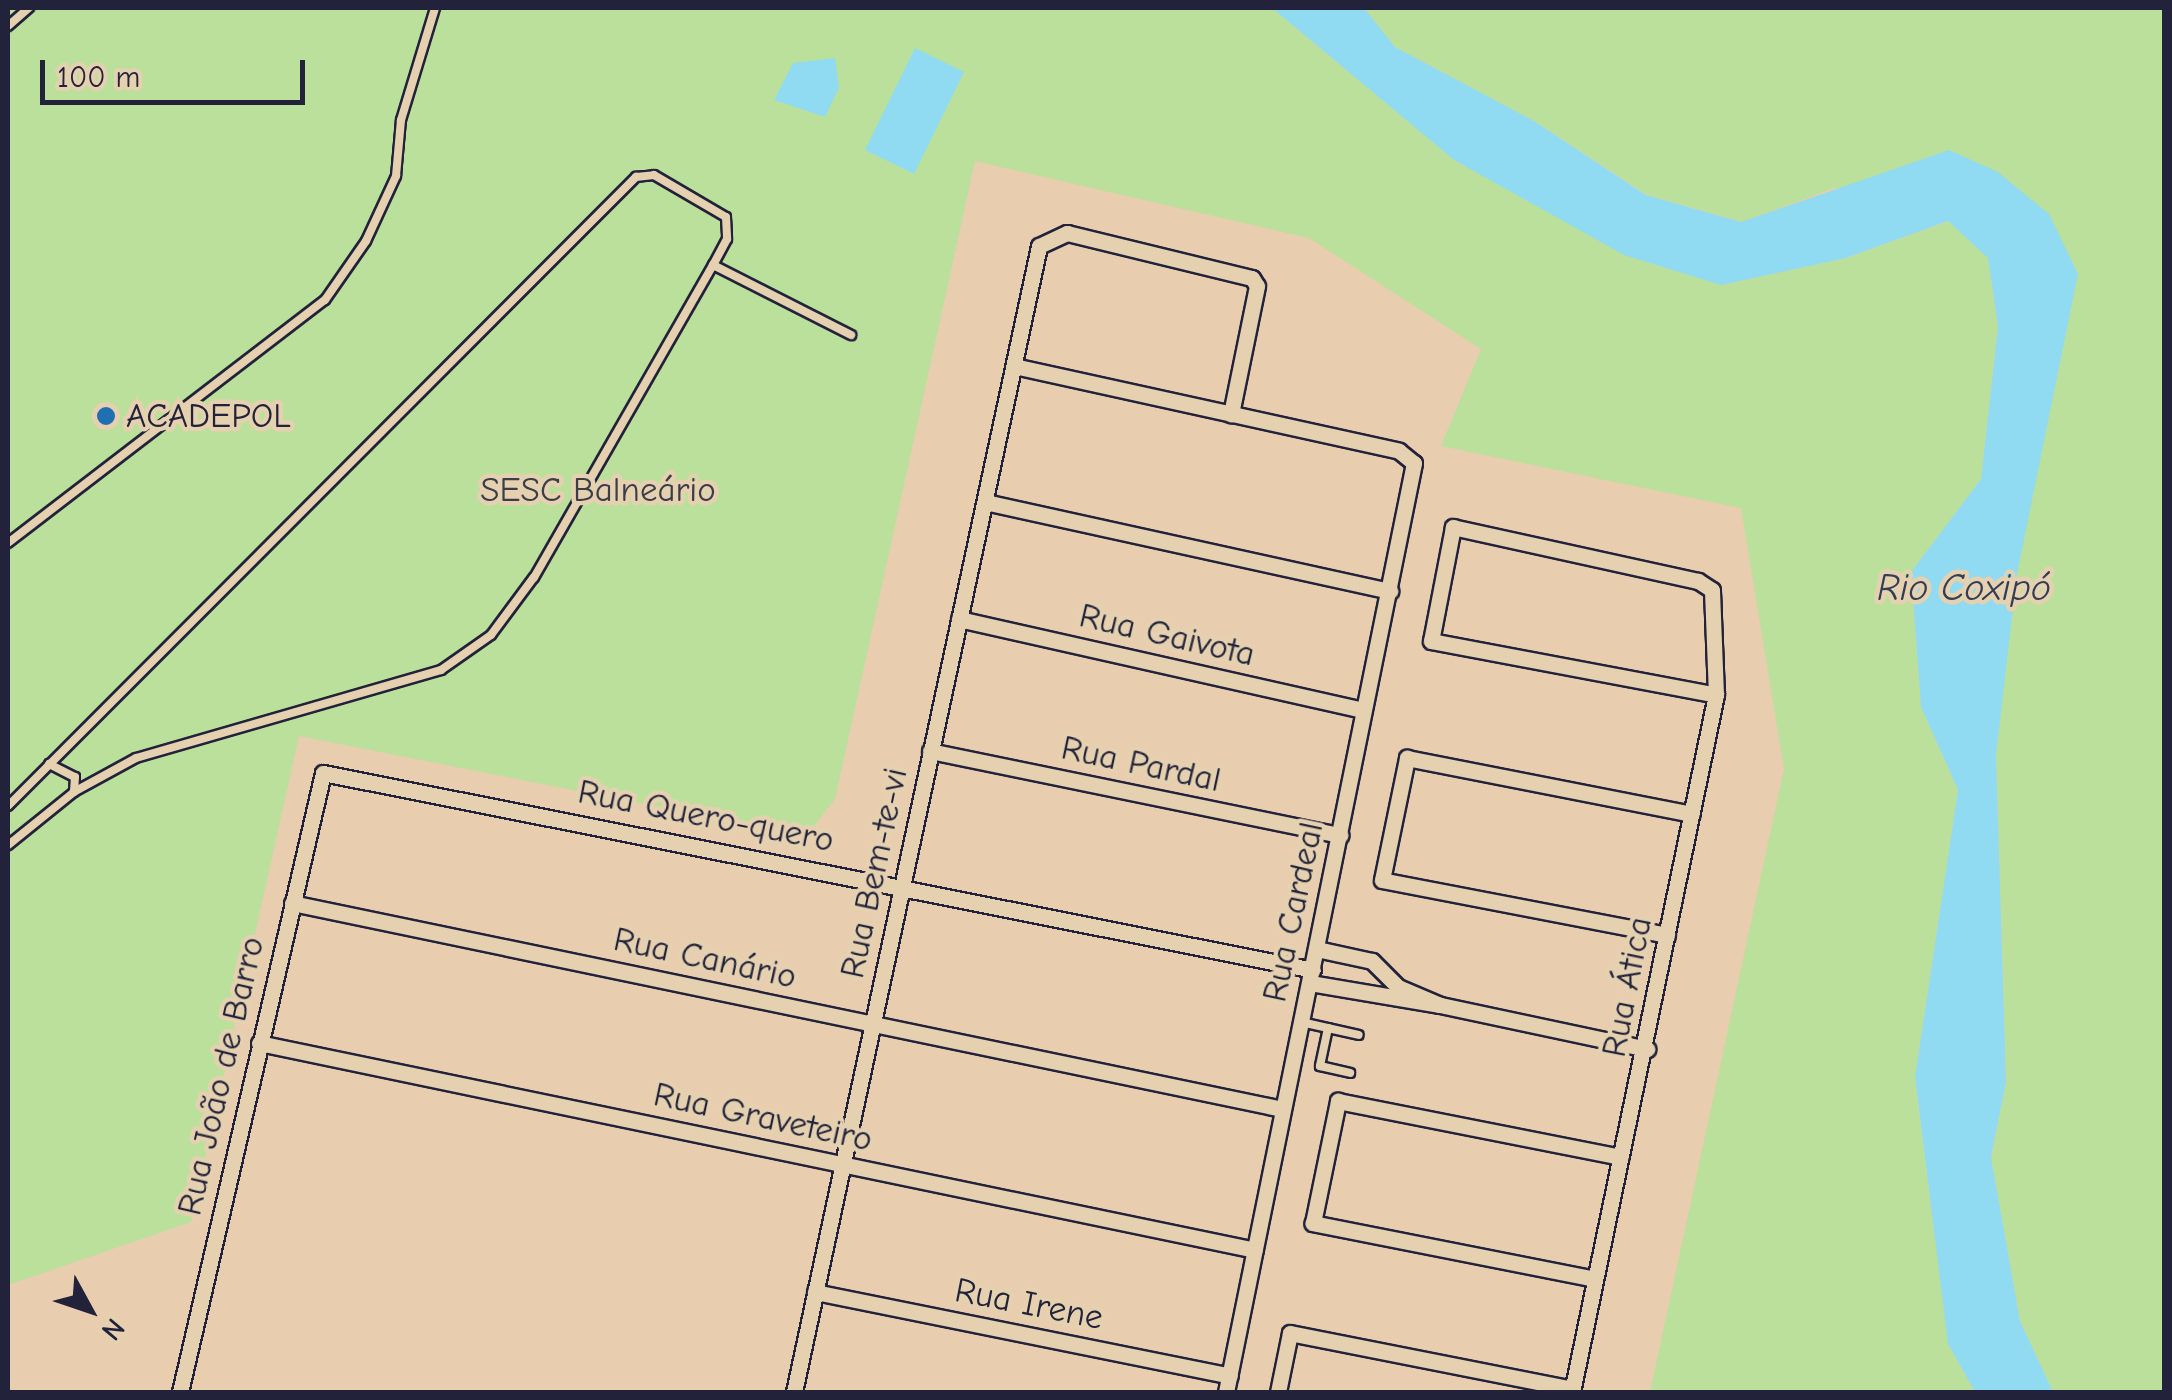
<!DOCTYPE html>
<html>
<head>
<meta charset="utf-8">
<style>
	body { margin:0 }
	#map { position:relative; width:2172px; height:1400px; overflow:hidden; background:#e8cdae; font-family:"Comic Neue",sans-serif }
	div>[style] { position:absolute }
	.green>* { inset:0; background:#bae09b }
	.water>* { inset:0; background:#90dbf1 }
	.roads { filter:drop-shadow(2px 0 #22223b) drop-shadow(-2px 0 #22223b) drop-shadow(0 2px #22223b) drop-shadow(0 -2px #22223b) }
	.service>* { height:8px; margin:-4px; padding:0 4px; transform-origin:4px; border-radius:4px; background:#e5d1af }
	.minor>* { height:15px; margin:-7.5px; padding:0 7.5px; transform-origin:7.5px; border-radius:7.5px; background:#e5d1af }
	.dots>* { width:28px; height:28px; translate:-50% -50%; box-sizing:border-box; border:5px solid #e5d1af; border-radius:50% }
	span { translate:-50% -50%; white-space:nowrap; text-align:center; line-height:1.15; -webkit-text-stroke:9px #e5d1af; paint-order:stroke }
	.poi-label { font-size:35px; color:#22223b }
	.left { translate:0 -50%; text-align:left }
	.park-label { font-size:35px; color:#393e49 }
	.street-label { font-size:35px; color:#22223b }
	.water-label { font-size:38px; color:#323e56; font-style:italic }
	.frame { position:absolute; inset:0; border:10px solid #22223b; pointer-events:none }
	.north { position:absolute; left:40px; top:1260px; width:100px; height:100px; -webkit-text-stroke:8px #e5d1af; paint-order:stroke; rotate:130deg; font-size:28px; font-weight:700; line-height:40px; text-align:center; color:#22223b }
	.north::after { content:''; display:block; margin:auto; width:35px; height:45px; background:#22223b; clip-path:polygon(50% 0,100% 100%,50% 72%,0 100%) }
	.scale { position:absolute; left:40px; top:60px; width:265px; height:45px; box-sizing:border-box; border:5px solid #22223b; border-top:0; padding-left:12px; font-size:30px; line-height:35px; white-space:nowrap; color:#22223b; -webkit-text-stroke:8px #e5d1af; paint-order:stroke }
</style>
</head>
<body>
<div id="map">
	<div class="green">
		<i style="clip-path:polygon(8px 8px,1272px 8px,1454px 160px,1721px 285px,1846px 258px,1949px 221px,1988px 258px,1998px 327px,1981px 479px,1911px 572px,1921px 707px,1958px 790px,1915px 1077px,1948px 1344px,1975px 1392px,1650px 1392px,1784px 769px,1741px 508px,1441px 446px,1481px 349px,1309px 238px,975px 161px,835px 799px,806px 836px,299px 736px,191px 1222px,8px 1285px)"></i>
		<i style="clip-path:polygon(1364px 8px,2164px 8px,2164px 1392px,2053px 1392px,2020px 1321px,1991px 1157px,2006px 1082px,1996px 755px,2050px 214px,1834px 188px,1742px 222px,1647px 195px,1534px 121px,1395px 47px)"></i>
	</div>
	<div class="water">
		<i style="clip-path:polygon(1272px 8px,1364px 8px,1395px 47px,1534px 121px,1646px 195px,1741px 222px,1949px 150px,1998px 172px,2049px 214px,2078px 274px,2017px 574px,1996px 755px,2006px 1082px,1991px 1157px,2020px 1321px,2053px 1392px,1975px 1392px,1948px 1344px,1915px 1077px,1958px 790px,1921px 707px,1911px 572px,1981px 479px,1998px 327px,1988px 258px,1948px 221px,1846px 258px,1721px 285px,1624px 255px,1454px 160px)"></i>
		<i style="clip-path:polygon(915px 48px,964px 72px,914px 174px,865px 150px)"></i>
		<i style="clip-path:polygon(835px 58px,839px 88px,825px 117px,774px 100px,793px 63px)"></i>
	</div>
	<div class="roads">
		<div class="service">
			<i style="left:8px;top:26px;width:28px;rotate:-41deg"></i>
			<i style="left:713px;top:265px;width:155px;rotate:26.9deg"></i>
			<i style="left:8px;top:543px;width:399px;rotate:-37.5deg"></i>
			<i style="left:325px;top:300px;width:72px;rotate:-55.2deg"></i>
			<i style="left:366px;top:241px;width:72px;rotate:-65.2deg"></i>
			<i style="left:396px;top:176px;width:56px;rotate:-84.9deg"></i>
			<i style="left:401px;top:120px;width:117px;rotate:-73.1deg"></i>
			<i style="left:49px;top:764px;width:29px;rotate:27deg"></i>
			<i style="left:75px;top:777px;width:15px;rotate:94deg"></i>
			<i style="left:8px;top:806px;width:889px;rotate:-45.05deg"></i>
			<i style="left:636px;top:177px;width:18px;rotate:-6deg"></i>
			<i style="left:654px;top:175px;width:83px;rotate:30.3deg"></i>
			<i style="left:726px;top:217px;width:22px;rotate:87deg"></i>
			<i style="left:727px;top:239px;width:30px;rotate:118deg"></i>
			<i style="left:713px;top:265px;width:360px;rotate:119.8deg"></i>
			<i style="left:534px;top:577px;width:72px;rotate:126.6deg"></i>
			<i style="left:491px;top:635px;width:61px;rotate:145deg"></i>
			<i style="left:441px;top:670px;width:317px;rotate:163.9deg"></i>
			<i style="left:136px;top:758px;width:71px;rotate:151.3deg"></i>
			<i style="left:74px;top:792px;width:85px;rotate:141.2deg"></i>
			<i style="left:1301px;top:1022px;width:59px;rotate:12.6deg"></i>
			<i style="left:1328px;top:1028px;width:39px;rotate:102deg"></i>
			<i style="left:1320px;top:1066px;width:31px;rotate:13deg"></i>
		</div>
		<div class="minor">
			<i style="left:1014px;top:366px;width:394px;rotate:12.4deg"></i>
			<i style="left:1399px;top:451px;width:19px;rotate:39deg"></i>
			<i style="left:1414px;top:463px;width:948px;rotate:101.44deg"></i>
			<i style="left:985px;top:502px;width:415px;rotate:12.4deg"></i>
			<i style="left:959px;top:619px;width:414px;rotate:12.7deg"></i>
			<i style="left:930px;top:751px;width:419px;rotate:11.6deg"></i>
			<i style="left:292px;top:903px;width:1011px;rotate:11.75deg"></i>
			<i style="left:1667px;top:935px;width:290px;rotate:-169.1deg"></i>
			<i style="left:1382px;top:880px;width:125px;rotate:-78.4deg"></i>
			<i style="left:1407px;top:758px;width:290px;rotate:11.1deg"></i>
			<i style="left:1310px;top:983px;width:132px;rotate:9.6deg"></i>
			<i style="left:1440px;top:1005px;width:46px;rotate:-156.8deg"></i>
			<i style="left:1398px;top:987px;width:37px;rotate:-135deg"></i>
			<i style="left:1372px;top:961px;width:56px;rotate:-167.7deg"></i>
			<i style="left:1440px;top:1005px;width:212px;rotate:12deg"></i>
			<i style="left:259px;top:1043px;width:1017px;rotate:11.74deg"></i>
			<i style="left:1595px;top:1279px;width:288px;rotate:-168.8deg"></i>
			<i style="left:1313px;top:1223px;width:125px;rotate:-78.4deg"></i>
			<i style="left:1338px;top:1101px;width:288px;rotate:11.2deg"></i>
			<i style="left:815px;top:1292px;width:423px;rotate:11.4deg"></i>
			<i style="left:180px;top:1392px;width:635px;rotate:-76.99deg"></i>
			<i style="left:323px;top:773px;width:1009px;rotate:11.25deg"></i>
			<i style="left:794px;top:1392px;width:1172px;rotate:-77.93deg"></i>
			<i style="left:1039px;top:246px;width:31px;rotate:-25deg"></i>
			<i style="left:1067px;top:233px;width:190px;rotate:13.7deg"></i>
			<i style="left:1252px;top:278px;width:9px;rotate:58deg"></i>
			<i style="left:1257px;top:286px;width:131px;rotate:101.5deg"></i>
			<i style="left:1278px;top:1392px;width:60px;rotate:-78.5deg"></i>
			<i style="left:1290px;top:1333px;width:288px;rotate:11.2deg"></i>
			<i style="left:1572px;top:1392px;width:712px;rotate:-78.33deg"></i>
			<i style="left:1716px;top:695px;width:105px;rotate:-92.2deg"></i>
			<i style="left:1712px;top:590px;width:17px;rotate:-147deg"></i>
			<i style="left:1698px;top:581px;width:251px;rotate:-167.6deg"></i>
			<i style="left:1453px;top:527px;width:116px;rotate:100.9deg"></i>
			<i style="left:1431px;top:641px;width:290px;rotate:10.7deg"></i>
		</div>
	</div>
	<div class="dots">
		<i style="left:106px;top:416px;background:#1f6fb2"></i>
	</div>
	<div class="poi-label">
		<span class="left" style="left:126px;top:416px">ACADEPOL</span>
	</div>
	<div class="park-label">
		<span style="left:598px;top:490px">SESC Balneário</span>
	</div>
	<div class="street-label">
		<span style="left:1167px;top:635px;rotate:13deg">Rua Gaivota</span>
		<span style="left:1141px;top:764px;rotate:12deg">Rua Pardal</span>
		<span style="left:706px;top:816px;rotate:11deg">Rua Quero-quero</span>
		<span style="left:874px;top:873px;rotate:-78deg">Rua Bem-te-vi</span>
		<span style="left:1293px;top:912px;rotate:-78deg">Rua Cardeal</span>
		<span style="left:705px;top:958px;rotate:12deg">Rua Canário</span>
		<span style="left:1627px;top:987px;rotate:-79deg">Rua Ática</span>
		<span style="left:221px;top:1076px;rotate:-77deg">Rua João de Barro</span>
		<span style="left:763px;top:1117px;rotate:12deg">Rua Graveteiro</span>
		<span style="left:1029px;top:1304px;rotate:11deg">Rua Irene</span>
	</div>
	<div class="water-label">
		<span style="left:1964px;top:589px">Rio Coxipó</span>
	</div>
	<div class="frame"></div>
	<div class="north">N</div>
	<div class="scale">100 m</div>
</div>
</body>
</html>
